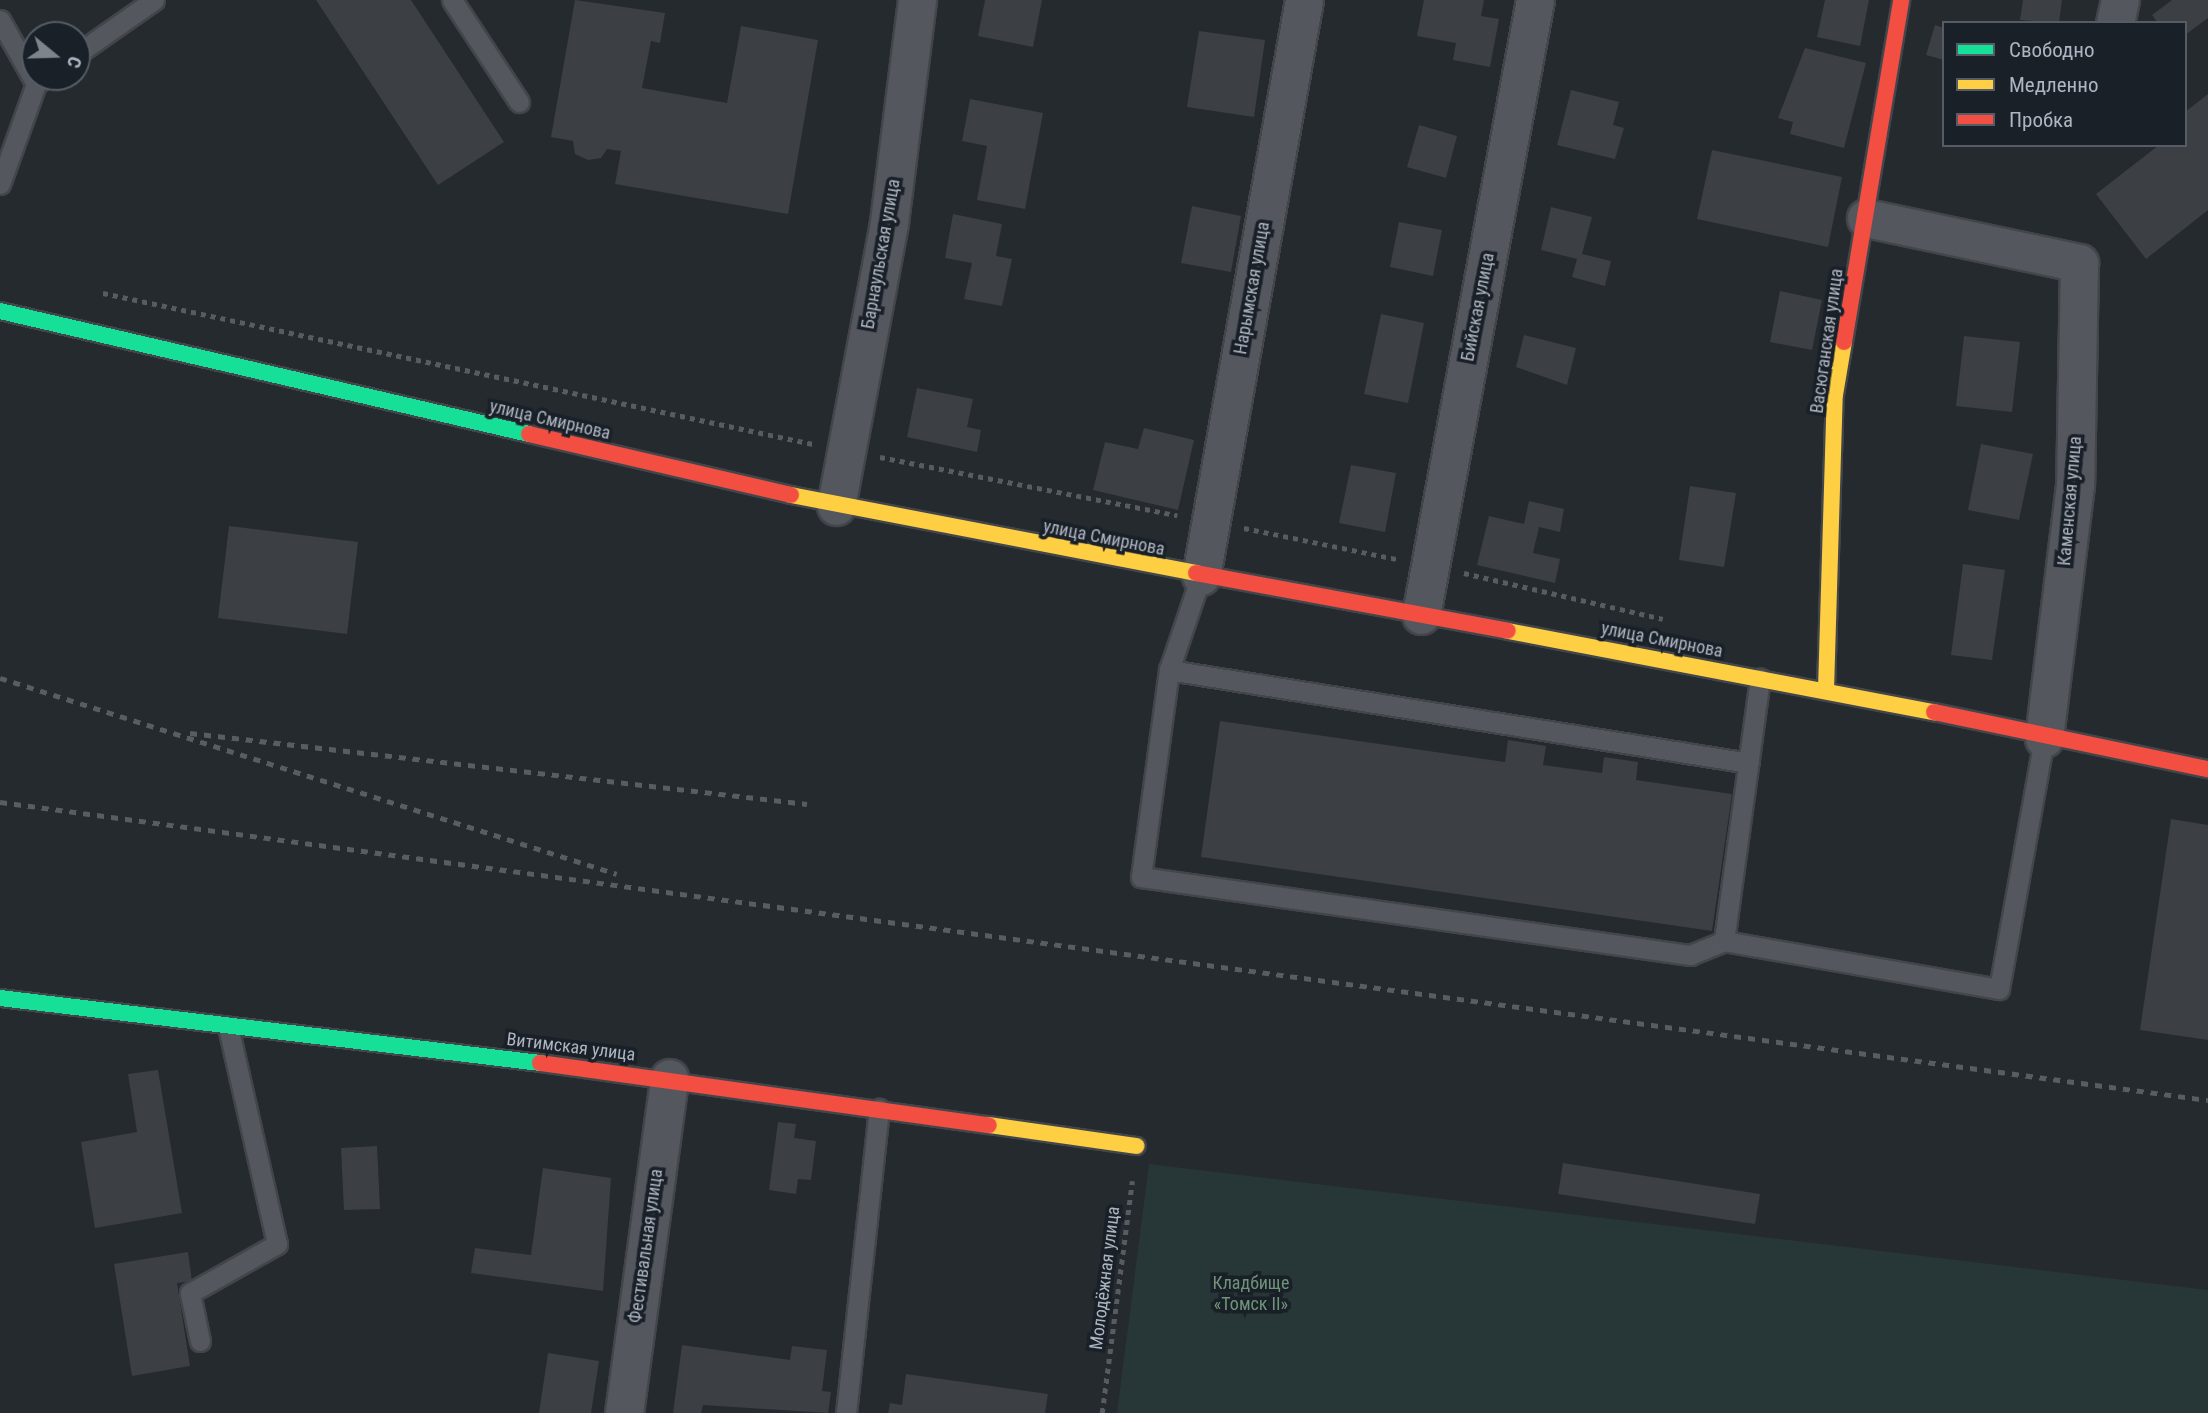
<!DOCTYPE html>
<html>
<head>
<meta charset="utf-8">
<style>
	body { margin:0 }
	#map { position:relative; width:2208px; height:1413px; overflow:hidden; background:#252a2f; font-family:"Roboto Condensed",sans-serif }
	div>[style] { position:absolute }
	.green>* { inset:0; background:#273637 }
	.building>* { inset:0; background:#3c3f44 }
	.path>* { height:4.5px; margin-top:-2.25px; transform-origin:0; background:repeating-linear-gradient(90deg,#585c62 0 5px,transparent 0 10px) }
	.roads { filter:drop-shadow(2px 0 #42464a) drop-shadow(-2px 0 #42464a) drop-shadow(0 2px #42464a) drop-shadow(0 -2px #42464a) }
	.lane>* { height:19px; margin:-9.5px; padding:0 9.5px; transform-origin:9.5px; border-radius:9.5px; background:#54585e }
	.street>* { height:37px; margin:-18.5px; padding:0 18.5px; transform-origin:18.5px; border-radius:18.5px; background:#54585e }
	.fast>* { height:16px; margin:-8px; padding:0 8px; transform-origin:8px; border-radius:8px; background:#16e098 }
	.slow>* { height:16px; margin:-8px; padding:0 8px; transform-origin:8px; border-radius:8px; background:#ffcf43 }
	.jam>* { height:16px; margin:-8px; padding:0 8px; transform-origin:8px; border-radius:8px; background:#f24e42 }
	.rail>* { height:5px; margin-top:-2.5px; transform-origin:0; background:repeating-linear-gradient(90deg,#595c61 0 7px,transparent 0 14px) }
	span { translate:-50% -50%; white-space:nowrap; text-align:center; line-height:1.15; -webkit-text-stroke:7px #1a2028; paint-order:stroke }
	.street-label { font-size:18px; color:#aeb5c1 }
	.park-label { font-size:18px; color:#709479 }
	.legend { position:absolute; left:1942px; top:21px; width:245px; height:126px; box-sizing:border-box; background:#1a2028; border:2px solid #555c65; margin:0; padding:9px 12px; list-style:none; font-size:21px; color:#aeb5c1 }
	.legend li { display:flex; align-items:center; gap:14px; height:35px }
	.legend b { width:35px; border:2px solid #555c65 }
	.north { position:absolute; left:21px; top:21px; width:70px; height:70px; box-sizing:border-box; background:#1a2028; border:2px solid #555c65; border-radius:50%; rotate:109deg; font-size:19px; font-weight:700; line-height:28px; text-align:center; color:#aeb5c1 }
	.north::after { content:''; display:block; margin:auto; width:24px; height:32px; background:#7e848e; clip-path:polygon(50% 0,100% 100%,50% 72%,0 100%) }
</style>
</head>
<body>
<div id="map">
	<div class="green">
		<i style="clip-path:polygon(1149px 1164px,2208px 1290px,2208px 1413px,1117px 1413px)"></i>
	</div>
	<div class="building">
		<i style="clip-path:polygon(316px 0,411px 0,504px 142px,438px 185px)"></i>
		<i style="clip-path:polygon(575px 0,665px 13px,660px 43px,651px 41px,642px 88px,727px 103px,741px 26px,818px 40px,788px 214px,615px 184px,621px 151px,607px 149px,601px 158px,588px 160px,575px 154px,573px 141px,551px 137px)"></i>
		<i style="clip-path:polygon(985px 0,1042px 0,1033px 47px,978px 36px)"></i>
		<i style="clip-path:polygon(1424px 0,1484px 0,1481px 16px,1499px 19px,1490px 67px,1453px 60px,1456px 43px,1417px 36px)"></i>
		<i style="clip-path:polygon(1825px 0,1869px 0,1860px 46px,1817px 37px)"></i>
		<i style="clip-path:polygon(2023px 0,2062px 0,2059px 23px,2020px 20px)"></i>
		<i style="clip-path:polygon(2172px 0,2208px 0,2208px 18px,2185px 35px,2185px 23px,2158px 23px,2152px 15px)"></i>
		<i style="clip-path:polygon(1935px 25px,1944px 28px,1944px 60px,1926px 55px)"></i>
		<i style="clip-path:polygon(1199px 31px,1265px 40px,1254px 117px,1187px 107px)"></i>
		<i style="clip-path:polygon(1805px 48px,1866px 63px,1844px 148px,1790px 134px,1793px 122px,1778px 118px)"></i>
		<i style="clip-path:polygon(1571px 90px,1619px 102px,1613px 125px,1624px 128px,1615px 159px,1557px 145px)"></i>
		<i style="clip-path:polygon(2208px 94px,2208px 210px,2146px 259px,2096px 194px,2159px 145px,2185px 145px,2185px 112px)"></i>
		<i style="clip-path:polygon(970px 99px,1043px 113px,1025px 209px,977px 200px,987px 146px,962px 141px)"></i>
		<i style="clip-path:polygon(1419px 125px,1457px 136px,1446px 178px,1407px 167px)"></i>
		<i style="clip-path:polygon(1712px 150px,1842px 177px,1828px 247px,1697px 219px)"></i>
		<i style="clip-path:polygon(1192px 206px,1241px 216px,1231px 272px,1181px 263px)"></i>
		<i style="clip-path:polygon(1551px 207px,1592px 217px,1582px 254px,1611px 261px,1605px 286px,1572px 277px,1577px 259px,1541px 250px)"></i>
		<i style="clip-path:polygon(953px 214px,1002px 224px,996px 256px,1012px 259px,1002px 306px,964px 299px,972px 263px,945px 258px)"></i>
		<i style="clip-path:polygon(1399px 222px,1442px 230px,1433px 276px,1390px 267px)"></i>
		<i style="clip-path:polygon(1780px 291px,1822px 300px,1812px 350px,1770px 342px)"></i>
		<i style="clip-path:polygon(1381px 314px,1424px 323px,1408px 403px,1364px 394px)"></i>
		<i style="clip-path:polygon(1524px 335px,1576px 348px,1567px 385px,1516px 367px)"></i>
		<i style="clip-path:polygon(1964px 336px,2020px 342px,2012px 412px,1956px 406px)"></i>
		<i style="clip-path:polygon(917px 388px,973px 399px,967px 427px,981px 430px,977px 452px,907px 437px)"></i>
		<i style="clip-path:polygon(1144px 428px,1194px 440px,1178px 510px,1093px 490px,1105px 442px,1138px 449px)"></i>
		<i style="clip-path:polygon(1981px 444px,2033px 454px,2019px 520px,1968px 510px)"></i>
		<i style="clip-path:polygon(1351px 465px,1396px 473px,1385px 532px,1339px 523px)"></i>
		<i style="clip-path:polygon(1690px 486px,1736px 493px,1724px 567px,1679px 560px)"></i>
		<i style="clip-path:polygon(1529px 501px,1564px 509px,1560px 532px,1539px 527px,1533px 553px,1560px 559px,1555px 583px,1477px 565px,1489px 516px,1524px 524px)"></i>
		<i style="clip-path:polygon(229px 526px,358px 542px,347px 634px,218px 618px)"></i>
		<i style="clip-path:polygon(1963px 564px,2005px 570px,1992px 660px,1951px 655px)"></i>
		<i style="clip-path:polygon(1220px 721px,1505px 762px,1508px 740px,1546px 746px,1543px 765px,1602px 773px,1604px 757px,1638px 762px,1636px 780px,1732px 794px,1712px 931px,1201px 857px)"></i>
		<i style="clip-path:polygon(2171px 819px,2208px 825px,2208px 1040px,2140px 1030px)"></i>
		<i style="clip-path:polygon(158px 1070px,182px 1213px,95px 1228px,81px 1142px,137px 1132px,128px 1074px)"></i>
		<i style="clip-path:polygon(778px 1122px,796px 1124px,794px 1138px,816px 1141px,811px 1180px,798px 1179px,796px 1194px,769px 1190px)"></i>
		<i style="clip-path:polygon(377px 1146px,380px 1209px,344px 1210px,341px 1148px)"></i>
		<i style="clip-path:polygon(1563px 1163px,1760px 1194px,1755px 1224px,1558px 1194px)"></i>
		<i style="clip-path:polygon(543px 1168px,611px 1178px,603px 1291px,471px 1273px,475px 1248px,531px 1255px)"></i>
		<i style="clip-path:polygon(188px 1252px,192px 1281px,177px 1283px,190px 1366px,132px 1376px,114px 1264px)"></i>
		<i style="clip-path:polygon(682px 1345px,790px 1360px,792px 1346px,827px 1350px,822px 1391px,831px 1392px,828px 1413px,703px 1405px,701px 1413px,673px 1413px)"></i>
		<i style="clip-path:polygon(548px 1353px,599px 1361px,591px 1413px,539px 1413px)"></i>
		<i style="clip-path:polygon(906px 1374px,1048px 1394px,1045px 1413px,888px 1413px,890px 1403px,902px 1405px)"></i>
	</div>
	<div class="path">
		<i style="left:103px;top:293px;width:726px;rotate:12.01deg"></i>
		<i style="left:880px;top:457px;width:303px;rotate:11.1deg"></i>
		<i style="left:1244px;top:528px;width:156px;rotate:11.5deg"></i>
		<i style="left:1464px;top:573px;width:204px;rotate:13deg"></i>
		<i style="left:1102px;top:1413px;width:234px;rotate:-82.6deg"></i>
	</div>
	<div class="roads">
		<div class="lane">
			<i style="left:452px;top:0;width:122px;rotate:56.7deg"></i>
			<i style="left:0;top:20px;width:73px;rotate:60.6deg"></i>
			<i style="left:77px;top:54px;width:94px;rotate:-35deg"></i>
			<i style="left:0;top:184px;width:106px;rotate:-70.2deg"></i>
			<i style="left:36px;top:84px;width:11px;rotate:-38deg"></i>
			<i style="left:1201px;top:576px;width:99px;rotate:108.8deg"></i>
			<i style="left:1169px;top:670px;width:587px;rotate:9.11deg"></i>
			<i style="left:1169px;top:670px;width:209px;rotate:97.7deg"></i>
			<i style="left:1141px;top:877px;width:555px;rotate:8.09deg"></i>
			<i style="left:1690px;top:955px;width:37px;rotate:-22deg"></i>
			<i style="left:1724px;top:941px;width:279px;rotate:9.9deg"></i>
			<i style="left:1999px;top:989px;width:255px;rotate:-79.8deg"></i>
			<i style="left:1724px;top:941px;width:265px;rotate:-82.2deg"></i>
			<i style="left:200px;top:1341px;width:49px;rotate:-101.8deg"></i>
			<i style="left:190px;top:1293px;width:100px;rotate:-29.4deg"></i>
			<i style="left:277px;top:1244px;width:223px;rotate:-102.7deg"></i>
			<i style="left:846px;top:1413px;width:306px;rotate:-83.8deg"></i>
		</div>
		<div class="street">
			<i style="left:2115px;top:23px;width:24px;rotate:-78deg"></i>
			<i style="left:1866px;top:218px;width:218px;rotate:11.9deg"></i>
			<i style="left:2079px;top:263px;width:222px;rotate:91deg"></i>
			<i style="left:2075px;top:485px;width:255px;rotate:97deg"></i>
			<i style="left:836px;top:506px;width:289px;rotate:-79.4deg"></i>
			<i style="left:889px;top:222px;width:224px;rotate:-82.8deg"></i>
			<i style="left:1201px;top:576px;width:585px;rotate:-79.86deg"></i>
			<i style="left:1421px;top:615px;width:625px;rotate:-79.5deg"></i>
			<i style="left:624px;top:1413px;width:338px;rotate:-82.3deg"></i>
		</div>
		<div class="fast">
			<i style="left:0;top:311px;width:543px;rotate:13.09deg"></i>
			<i style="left:0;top:998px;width:544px;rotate:6.86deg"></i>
		</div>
		<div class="slow">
			<i style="left:791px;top:495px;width:412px;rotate:10.9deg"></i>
			<i style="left:1508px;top:631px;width:434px;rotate:10.8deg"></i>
			<i style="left:1826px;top:690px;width:295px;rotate:-88.3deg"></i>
			<i style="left:1835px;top:395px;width:54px;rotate:-80.4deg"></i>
			<i style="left:989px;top:1125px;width:149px;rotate:8.1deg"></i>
		</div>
		<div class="jam">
			<i style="left:1844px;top:342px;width:347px;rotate:-80.5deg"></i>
			<i style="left:529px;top:434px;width:269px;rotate:13.1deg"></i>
			<i style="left:1196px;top:573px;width:317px;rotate:10.5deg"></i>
			<i style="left:1934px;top:712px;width:280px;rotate:11.8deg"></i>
			<i style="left:540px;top:1063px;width:453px;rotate:7.9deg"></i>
		</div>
	</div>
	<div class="rail">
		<i style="left:0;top:678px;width:647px;rotate:17.62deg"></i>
		<i style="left:190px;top:733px;width:621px;rotate:6.56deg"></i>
		<i style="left:0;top:802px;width:2228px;rotate:7.69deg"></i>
	</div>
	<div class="street-label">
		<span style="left:881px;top:254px;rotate:-80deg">Барнаульская улица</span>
		<span style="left:1252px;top:288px;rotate:-80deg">Нарымская улица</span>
		<span style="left:1478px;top:307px;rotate:-79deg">Бийская улица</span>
		<span style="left:1827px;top:341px;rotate:-82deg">Васюганская улица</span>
		<span style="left:550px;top:420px;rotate:13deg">улица Смирнова</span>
		<span style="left:2070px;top:501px;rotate:-85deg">Каменская улица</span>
		<span style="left:1104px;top:538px;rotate:11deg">улица Смирнова</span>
		<span style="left:1662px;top:640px;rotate:11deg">улица Смирнова</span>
		<span style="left:571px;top:1047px;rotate:7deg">Витимская улица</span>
		<span style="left:646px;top:1246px;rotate:-82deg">Фестивальная улица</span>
		<span style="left:1105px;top:1278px;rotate:-83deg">Молодёжная улица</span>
	</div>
	<div class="park-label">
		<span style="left:1251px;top:1294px">Кладбище<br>«Томск II»</span>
	</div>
	<ul class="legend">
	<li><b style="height:9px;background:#16e098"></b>Свободно</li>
	<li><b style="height:9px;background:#ffcf43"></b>Медленно</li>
	<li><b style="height:9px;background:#f24e42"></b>Пробка</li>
	</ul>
	<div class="north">С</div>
</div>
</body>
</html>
